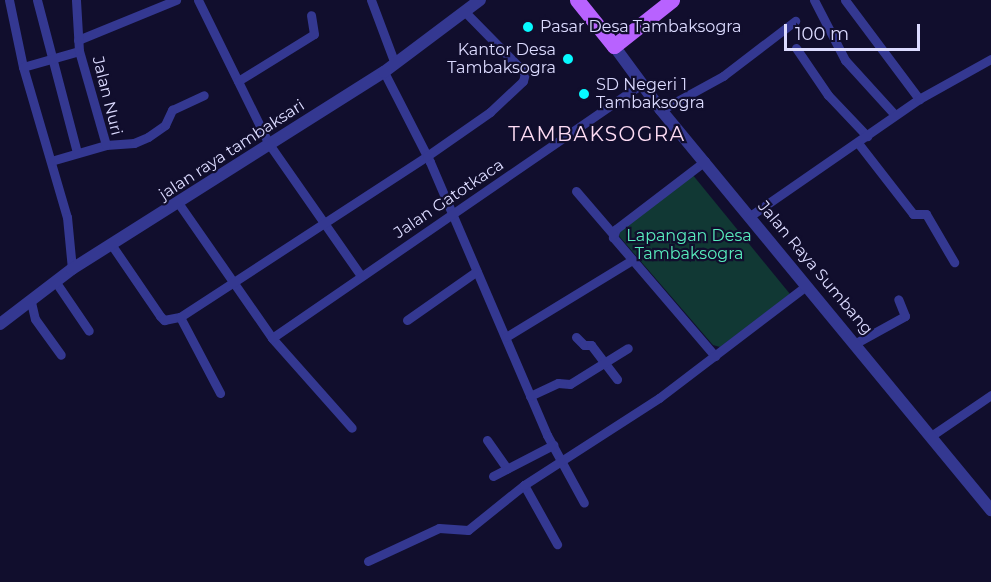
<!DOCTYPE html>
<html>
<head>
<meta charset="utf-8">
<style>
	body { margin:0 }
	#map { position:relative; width:991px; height:582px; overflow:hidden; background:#110e2d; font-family:Montserrat,sans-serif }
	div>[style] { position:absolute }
	.green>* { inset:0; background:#113834 }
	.minor>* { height:9px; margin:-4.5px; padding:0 4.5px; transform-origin:4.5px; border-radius:4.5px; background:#343891 }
	.tertiary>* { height:12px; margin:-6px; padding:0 6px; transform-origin:6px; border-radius:6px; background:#343891 }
	.primary>* { height:15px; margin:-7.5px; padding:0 7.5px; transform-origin:7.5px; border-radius:7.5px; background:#b862ff }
	.dots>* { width:16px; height:16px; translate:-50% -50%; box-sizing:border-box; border:3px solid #110e2d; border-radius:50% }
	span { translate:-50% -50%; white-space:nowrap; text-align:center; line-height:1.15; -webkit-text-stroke:4.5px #110e2d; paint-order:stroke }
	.poi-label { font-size:16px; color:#dcdbff }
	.left { translate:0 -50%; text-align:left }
	.right { translate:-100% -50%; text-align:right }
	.street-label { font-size:16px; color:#dcdbff }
	.park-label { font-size:16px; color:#58edbd }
	.quarter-label { font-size:20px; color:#ffddf5; letter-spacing:1.5px }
	.scale { position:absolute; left:784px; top:24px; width:136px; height:27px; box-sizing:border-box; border:3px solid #dcdbff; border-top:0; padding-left:8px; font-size:18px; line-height:21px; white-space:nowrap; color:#dcdbff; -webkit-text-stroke:4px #110e2d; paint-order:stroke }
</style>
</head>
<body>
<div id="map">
	<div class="green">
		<i style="clip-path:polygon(692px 174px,790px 294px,720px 347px,713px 345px,619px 236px,621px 229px)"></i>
	</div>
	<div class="minor">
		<i style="left:9px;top:0;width:68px;rotate:78.2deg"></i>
		<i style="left:23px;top:67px;width:156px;rotate:73.7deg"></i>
		<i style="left:67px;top:217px;width:52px;rotate:84.5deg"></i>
		<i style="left:37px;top:0;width:158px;rotate:75.3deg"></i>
		<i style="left:198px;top:0;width:161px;rotate:63.8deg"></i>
		<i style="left:269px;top:144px;width:161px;rotate:55.1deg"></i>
		<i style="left:371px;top:0;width:68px;rotate:69.4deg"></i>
		<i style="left:814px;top:0;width:68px;rotate:62.7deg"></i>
		<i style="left:845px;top:60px;width:74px;rotate:47.7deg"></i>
		<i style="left:845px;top:0;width:124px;rotate:53.2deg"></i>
		<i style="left:78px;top:40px;width:106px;rotate:-22.2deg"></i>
		<i style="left:796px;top:48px;width:57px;rotate:55.8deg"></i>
		<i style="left:828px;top:95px;width:57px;rotate:46.4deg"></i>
		<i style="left:23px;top:67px;width:58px;rotate:-15.9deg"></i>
		<i style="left:384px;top:72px;width:101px;rotate:62.9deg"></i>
		<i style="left:430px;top:162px;width:297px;rotate:66.8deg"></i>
		<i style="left:547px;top:435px;width:77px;rotate:61.4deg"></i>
		<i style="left:238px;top:81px;width:89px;rotate:-31.7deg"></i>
		<i style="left:314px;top:34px;width:19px;rotate:-99deg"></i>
		<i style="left:661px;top:110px;width:71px;rotate:-28.7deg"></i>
		<i style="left:723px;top:76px;width:91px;rotate:-37.4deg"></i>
		<i style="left:858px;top:143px;width:90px;rotate:52.2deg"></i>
		<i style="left:913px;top:214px;width:13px"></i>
		<i style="left:926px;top:214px;width:56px;rotate:59.7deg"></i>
		<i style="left:106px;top:145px;width:28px;rotate:-4deg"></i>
		<i style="left:134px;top:143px;width:15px;rotate:-23deg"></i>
		<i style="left:148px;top:137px;width:21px;rotate:-35deg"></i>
		<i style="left:165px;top:125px;width:17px;rotate:-65deg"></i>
		<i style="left:172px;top:110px;width:35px;rotate:-25deg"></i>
		<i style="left:51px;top:161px;width:57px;rotate:-16.2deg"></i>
		<i style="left:106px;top:145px;width:98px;rotate:-106deg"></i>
		<i style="left:79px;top:51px;width:51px;rotate:-93.4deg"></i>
		<i style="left:705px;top:161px;width:112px;rotate:142.6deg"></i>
		<i style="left:616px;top:229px;width:9px;rotate:111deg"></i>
		<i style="left:613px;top:237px;width:157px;rotate:49.4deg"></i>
		<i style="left:576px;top:191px;width:57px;rotate:49.3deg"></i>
		<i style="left:179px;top:204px;width:163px;rotate:55.2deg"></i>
		<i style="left:272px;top:338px;width:120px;rotate:48.4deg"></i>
		<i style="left:750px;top:216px;width:206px;rotate:-34.7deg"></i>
		<i style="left:919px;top:99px;width:82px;rotate:-29.1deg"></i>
		<i style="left:113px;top:247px;width:83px;rotate:55.7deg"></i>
		<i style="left:160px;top:316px;width:6px;rotate:45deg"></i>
		<i style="left:164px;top:320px;width:16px;rotate:-11deg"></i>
		<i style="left:180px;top:317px;width:86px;rotate:62.2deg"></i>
		<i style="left:55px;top:281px;width:60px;rotate:55.8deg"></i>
		<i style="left:31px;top:302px;width:17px;rotate:77deg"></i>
		<i style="left:35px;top:319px;width:44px;rotate:54.2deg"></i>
		<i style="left:180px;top:317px;width:295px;rotate:-33.1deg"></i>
		<i style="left:427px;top:156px;width:77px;rotate:-34.9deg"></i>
		<i style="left:490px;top:112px;width:45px;rotate:-43.2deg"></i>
		<i style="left:523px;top:81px;width:8px;rotate:-76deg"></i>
		<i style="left:525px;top:73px;width:86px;rotate:-134.5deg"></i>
		<i style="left:407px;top:320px;width:85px;rotate:-35deg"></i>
		<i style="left:506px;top:337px;width:148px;rotate:-31.4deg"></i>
		<i style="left:576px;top:337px;width:11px;rotate:45deg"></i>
		<i style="left:584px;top:345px;width:7px"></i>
		<i style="left:591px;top:345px;width:43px;rotate:52.6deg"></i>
		<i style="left:272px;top:338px;width:449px;rotate:-34.5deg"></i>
		<i style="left:856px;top:343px;width:56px;rotate:-28.9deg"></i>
		<i style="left:905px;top:316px;width:18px;rotate:-112deg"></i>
		<i style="left:530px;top:396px;width:31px;rotate:-25deg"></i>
		<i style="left:558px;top:383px;width:12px;rotate:5deg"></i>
		<i style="left:570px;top:384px;width:68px;rotate:-31.8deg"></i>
		<i style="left:931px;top:436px;width:73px;rotate:-34.3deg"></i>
		<i style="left:487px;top:440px;width:35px;rotate:55deg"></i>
		<i style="left:493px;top:476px;width:68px;rotate:-27.3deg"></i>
		<i style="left:524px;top:485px;width:68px;rotate:60.8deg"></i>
		<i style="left:368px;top:561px;width:78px;rotate:-24.9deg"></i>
		<i style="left:439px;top:528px;width:29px;rotate:4deg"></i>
		<i style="left:468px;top:530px;width:72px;rotate:-38.8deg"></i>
		<i style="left:524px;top:485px;width:161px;rotate:-32.8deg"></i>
		<i style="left:659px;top:398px;width:185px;rotate:-37.3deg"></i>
	</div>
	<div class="tertiary">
		<i style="left:614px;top:46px;width:79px;rotate:53.7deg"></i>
		<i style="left:661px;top:110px;width:519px;rotate:50.48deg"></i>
		<i style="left:0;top:324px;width:91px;rotate:-37.4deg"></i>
		<i style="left:72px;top:269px;width:369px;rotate:-32.3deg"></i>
		<i style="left:384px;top:72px;width:120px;rotate:-36.9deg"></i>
	</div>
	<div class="primary">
		<i style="left:577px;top:0;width:59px;rotate:51.2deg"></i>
		<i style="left:614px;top:46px;width:74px;rotate:-38.4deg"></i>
	</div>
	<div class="dots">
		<i style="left:528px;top:27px;background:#07f9ff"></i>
		<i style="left:568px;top:59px;background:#07f9ff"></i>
		<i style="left:584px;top:94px;background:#07f9ff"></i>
	</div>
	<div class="poi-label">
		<span class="left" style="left:540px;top:27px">Pasar Desa Tambaksogra</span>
		<span class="right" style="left:556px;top:59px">Kantor Desa<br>Tambaksogra</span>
		<span class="left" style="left:596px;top:94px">SD Negeri 1<br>Tambaksogra</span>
	</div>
	<div class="street-label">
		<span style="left:107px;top:96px;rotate:76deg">Jalan Nuri</span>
		<span style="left:232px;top:150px;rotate:-33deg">jalan raya tambaksari</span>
		<span style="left:449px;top:199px;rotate:-34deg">Jalan Gatotkaca</span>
		<span style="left:815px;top:268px;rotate:50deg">Jalan Raya Sumbang</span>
	</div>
	<div class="park-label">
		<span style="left:689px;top:245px">Lapangan Desa<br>Tambaksogra</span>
	</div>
	<div class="quarter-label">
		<span style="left:597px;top:134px">TAMBAKSOGRA</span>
	</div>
	<div class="scale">100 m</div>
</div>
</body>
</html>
